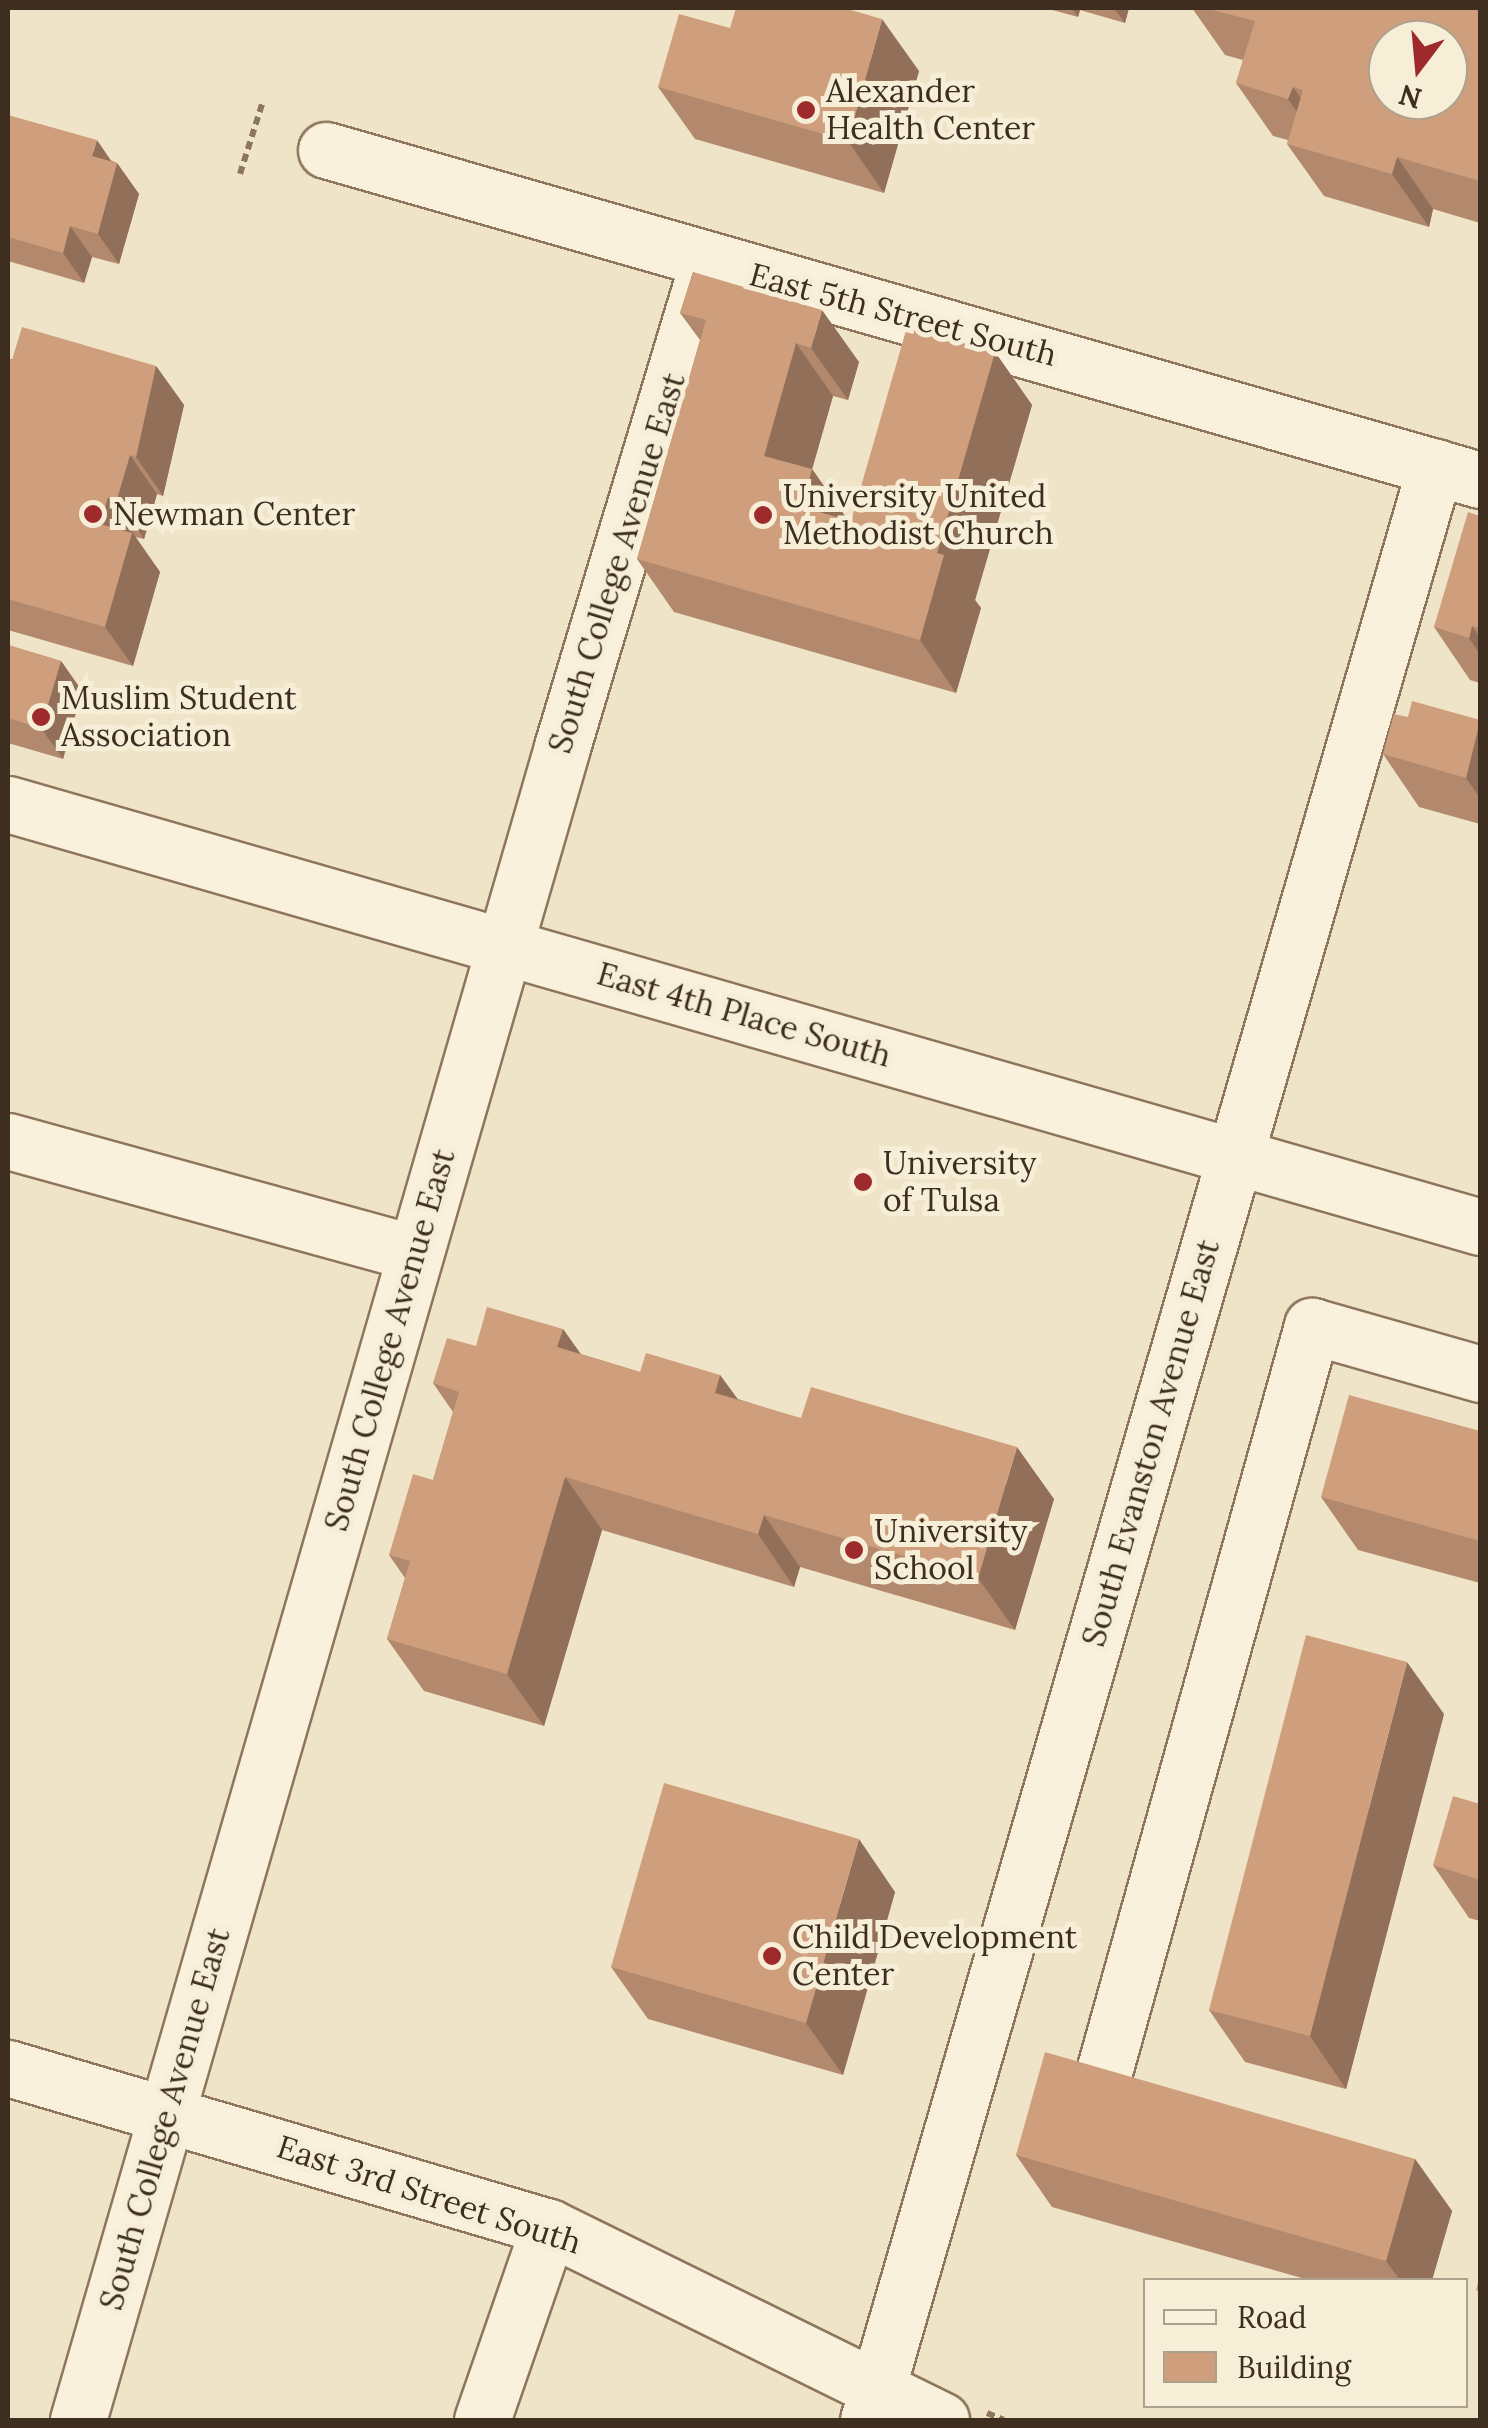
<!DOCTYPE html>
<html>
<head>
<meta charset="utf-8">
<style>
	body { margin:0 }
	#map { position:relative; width:1488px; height:2428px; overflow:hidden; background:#f0e4c8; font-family:Lora,serif }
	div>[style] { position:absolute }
	.path>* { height:6px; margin-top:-3px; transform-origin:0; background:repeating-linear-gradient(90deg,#8d765c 0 8px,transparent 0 13px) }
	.roads { filter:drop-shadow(2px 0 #8d765c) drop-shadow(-2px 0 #8d765c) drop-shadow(0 2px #8d765c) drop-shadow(0 -2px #8d765c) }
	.minor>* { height:55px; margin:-27.5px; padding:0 27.5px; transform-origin:27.5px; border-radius:27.5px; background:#faf1dc }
	.wall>* { inset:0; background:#b2896c }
	.shaded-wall>* { inset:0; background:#916f58 }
	.building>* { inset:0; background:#cf9f7d }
	.dots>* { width:28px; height:28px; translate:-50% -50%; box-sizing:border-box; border:5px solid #f7eed8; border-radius:50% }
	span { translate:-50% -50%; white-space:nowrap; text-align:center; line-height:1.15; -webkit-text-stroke:10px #f7eed8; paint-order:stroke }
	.poi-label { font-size:32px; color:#3d2e20 }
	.left { translate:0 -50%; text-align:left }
	.street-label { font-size:32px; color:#3d2e20 }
	.frame { position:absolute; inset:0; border:10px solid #3d2e20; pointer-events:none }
	.legend { position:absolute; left:1143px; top:2278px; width:325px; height:130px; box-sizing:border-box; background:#f7eed8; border:2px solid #ada18e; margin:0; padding:12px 18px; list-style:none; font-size:30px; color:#3d2e20 }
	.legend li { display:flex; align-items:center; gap:20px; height:50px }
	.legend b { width:50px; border:2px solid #ada18e }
	.north { position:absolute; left:1368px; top:20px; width:100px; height:100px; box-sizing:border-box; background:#f7eed8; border:2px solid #ada18e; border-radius:50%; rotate:196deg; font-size:28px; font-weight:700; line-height:40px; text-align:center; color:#3d2e20 }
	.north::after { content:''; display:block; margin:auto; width:35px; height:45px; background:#9e2a2b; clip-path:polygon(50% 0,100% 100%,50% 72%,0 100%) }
</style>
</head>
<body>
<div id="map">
	<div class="path">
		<i style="left:240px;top:174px;width:77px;rotate:-72.5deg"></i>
		<i style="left:987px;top:2413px;width:18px;rotate:22deg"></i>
	</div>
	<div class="roads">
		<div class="minor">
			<i style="left:326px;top:150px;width:1200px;rotate:15.96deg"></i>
			<i style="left:8px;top:804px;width:1532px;rotate:16.03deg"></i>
			<i style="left:8px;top:1141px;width:421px;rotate:15.4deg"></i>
			<i style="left:8px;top:2068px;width:564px;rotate:16.38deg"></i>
			<i style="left:549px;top:2227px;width:437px;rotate:26.2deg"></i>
			<i style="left:1102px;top:2079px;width:782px;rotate:-74.42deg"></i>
			<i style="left:1312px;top:1326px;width:175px;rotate:15.9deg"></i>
			<i style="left:78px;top:2420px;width:1742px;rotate:-73.86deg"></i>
			<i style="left:562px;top:747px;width:506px;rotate:-73.25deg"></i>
			<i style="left:482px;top:2420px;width:204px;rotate:-70.9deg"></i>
			<i style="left:868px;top:2420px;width:2034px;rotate:-73.81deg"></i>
		</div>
	</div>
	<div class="wall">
		<i style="clip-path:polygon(1045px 8px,1129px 8px,1125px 23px,1080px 10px,1078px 17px)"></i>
		<i style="clip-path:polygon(1192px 8px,1480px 8px,1480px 223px,1433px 209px,1429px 227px,1324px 196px,1287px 144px,1288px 140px,1273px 136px,1236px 83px,1243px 60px,1225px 55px)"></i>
		<i style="clip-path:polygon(730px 28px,919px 71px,884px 193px,695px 139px,658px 87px)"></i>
		<i style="clip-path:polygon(8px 115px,117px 163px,139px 194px,119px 264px,92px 257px,84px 283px,8px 261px)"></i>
		<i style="clip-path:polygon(693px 272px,859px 362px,848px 400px,833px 396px,812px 469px,848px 520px,851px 521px,995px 352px,1032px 405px,975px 600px,981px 608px,956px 693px,674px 612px,637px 559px,700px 340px,680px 313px)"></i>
		<i style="clip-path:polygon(8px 359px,156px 366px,184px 405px,163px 496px,157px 494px,144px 539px,135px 537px,160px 572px,133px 666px,8px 630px)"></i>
		<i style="clip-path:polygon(1480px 516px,1480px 683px,1470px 680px,1434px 627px)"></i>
		<i style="clip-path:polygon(8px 645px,61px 661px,82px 691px,63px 759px,8px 743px)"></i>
		<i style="clip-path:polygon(1408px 717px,1480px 720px,1480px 824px,1419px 807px,1383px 754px)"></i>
		<i style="clip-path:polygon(563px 1329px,581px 1354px,640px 1372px,720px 1375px,738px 1399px,1054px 1499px,1015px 1630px,800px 1567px,794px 1587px,602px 1530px,544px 1726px,424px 1691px,387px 1639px,405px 1578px,389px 1555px,433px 1480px,453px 1412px,433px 1383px,476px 1346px)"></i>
		<i style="clip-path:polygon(1480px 1431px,1480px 1583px,1358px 1550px,1321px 1497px)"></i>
		<i style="clip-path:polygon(1444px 1714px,1346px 2089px,1245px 2062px,1209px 2010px)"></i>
		<i style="clip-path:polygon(1480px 1804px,1480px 1921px,1469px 1918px,1433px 1865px)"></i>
		<i style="clip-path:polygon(895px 1892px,843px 2075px,648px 2019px,611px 1967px)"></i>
		<i style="clip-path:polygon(1016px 2155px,1415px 2159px,1452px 2211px,1432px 2280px,1309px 2280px,1052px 2207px)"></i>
	</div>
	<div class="shaded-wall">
		<i style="clip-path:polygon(1071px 8px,1078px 8px,1080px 10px,1078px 17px)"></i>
		<i style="clip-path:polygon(1114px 8px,1129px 8px,1125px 23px)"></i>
		<i style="clip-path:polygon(882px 19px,919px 71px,884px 193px,848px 141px)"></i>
		<i style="clip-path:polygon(1293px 87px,1330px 140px,1325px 151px,1288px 99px)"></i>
		<i style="clip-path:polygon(97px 140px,116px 168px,117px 163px,139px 194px,119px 264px,98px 234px,92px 156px)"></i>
		<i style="clip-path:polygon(1397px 157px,1433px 209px,1429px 227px,1392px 174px)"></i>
		<i style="clip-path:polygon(70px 226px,92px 257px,84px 283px,63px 253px)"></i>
		<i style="clip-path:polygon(822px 310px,859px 362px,848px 400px,811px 348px)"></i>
		<i style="clip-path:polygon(796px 343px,833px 396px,801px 508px,764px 456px)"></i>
		<i style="clip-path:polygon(995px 352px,1032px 405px,975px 600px,981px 608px,956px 693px,920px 640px,937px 553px)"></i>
		<i style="clip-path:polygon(156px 366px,184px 405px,163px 496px,136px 457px)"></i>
		<i style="clip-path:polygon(130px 455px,157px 494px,144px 539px,117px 499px)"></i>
		<i style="clip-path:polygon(812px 469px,849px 522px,802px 507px)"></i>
		<i style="clip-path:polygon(108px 497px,160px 572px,133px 666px,105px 627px,100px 524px)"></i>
		<i style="clip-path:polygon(1472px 626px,1480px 638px,1480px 654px,1469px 638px)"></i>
		<i style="clip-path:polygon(61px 661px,82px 691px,63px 759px,41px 728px)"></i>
		<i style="clip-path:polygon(1480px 723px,1480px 798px,1466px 778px)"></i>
		<i style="clip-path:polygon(563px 1329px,599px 1381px,557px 1347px)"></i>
		<i style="clip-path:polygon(720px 1375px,757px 1427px,715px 1393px)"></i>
		<i style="clip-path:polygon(1017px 1447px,1054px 1499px,1015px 1630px,978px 1578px)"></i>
		<i style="clip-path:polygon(565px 1477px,602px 1530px,544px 1726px,507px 1674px)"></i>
		<i style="clip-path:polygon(764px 1515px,800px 1567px,794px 1587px,758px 1534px)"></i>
		<i style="clip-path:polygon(1407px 1662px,1444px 1714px,1346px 2089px,1310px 2036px)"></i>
		<i style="clip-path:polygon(859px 1839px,895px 1892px,843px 2075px,806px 2023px)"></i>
		<i style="clip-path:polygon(1415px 2159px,1452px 2211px,1432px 2280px,1400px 2280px,1386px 2261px)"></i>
	</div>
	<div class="building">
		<i style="clip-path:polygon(736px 8px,844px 8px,882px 19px,848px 141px,658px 87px,679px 14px,730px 28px)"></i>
		<i style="clip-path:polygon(evenodd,1205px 8px,1480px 8px,1480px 181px,1397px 157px,1392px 174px,1287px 144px,1303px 90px,1293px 87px,1288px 99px,1236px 83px,1255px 21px,1205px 8px,1388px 40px,1448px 40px,1448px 100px,1388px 100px,1388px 40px)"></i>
		<i style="clip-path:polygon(8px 115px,97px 140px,92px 156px,117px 163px,98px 234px,70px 226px,63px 253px,8px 237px)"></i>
		<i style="clip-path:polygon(693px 272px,822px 310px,811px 348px,796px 343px,764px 456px,812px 469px,802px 507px,851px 521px,907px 327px,995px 352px,937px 553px,944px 555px,920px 640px,637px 559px,706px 320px,680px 313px)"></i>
		<i style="clip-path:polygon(22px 327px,156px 366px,136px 457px,130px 455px,117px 499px,108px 497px,100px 524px,132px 533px,105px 627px,8px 599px,8px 359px,12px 360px)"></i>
		<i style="clip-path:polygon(1468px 512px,1480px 516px,1480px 628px,1472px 626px,1469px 638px,1434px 627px)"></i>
		<i style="clip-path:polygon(8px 645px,61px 661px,41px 728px,8px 718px)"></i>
		<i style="clip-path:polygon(1412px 701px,1480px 720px,1466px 778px,1383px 754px,1394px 714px,1408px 717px)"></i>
		<i style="clip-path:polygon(487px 1307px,563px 1329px,557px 1347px,640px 1372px,646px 1353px,720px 1375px,715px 1393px,801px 1418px,811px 1387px,1017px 1447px,978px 1578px,764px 1515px,758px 1534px,565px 1477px,507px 1674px,387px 1639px,410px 1561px,389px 1555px,413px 1474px,433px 1480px,459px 1392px,433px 1383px,447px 1338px,476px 1346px)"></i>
		<i style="clip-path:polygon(1349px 1395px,1480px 1431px,1480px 1541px,1321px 1497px)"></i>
		<i style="clip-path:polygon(1306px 1635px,1407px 1662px,1310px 2036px,1209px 2010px)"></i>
		<i style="clip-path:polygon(664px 1783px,859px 1839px,806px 2023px,611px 1967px)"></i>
		<i style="clip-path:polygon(1453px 1796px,1480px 1804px,1480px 1880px,1433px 1865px)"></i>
		<i style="clip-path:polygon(1045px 2052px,1415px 2159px,1386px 2261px,1016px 2155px)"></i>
		<i style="clip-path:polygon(1480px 2276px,1480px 2292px,1476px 2290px)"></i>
	</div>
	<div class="dots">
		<i style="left:806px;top:110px;background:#9e2a2b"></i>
		<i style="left:93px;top:514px;background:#9e2a2b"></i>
		<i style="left:763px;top:515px;background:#9e2a2b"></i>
		<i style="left:41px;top:717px;background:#9e2a2b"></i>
		<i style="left:863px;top:1182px;background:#9e2a2b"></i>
		<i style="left:854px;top:1550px;background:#9e2a2b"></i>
		<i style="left:772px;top:1956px;background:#9e2a2b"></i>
	</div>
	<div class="poi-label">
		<span class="left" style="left:826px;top:110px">Alexander<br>Health Center</span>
		<span class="left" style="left:783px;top:515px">University United<br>Methodist Church</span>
		<span class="left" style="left:113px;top:514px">Newman Center</span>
		<span class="left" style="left:61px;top:717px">Muslim Student<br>Association</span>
		<span class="left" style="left:883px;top:1182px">University<br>of Tulsa</span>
		<span class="left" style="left:874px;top:1550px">University<br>School</span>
		<span class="left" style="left:792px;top:1956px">Child Development<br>Center</span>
	</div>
	<div class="street-label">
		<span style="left:903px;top:315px;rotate:15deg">East 5th Street South</span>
		<span style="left:617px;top:563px;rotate:-73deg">South College Avenue East</span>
		<span style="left:744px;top:1015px;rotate:16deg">East 4th Place South</span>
		<span style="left:390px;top:1340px;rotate:-74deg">South College Avenue East</span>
		<span style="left:1151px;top:1443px;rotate:-74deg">South Evanston Avenue East</span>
		<span style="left:165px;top:2119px;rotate:-74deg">South College Avenue East</span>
		<span style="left:429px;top:2195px;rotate:18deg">East 3rd Street South</span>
	</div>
	<div class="frame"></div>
	<ul class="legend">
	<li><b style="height:12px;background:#faf1dc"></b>Road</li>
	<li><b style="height:28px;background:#cf9f7d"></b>Building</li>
	</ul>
	<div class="north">N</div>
</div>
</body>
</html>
